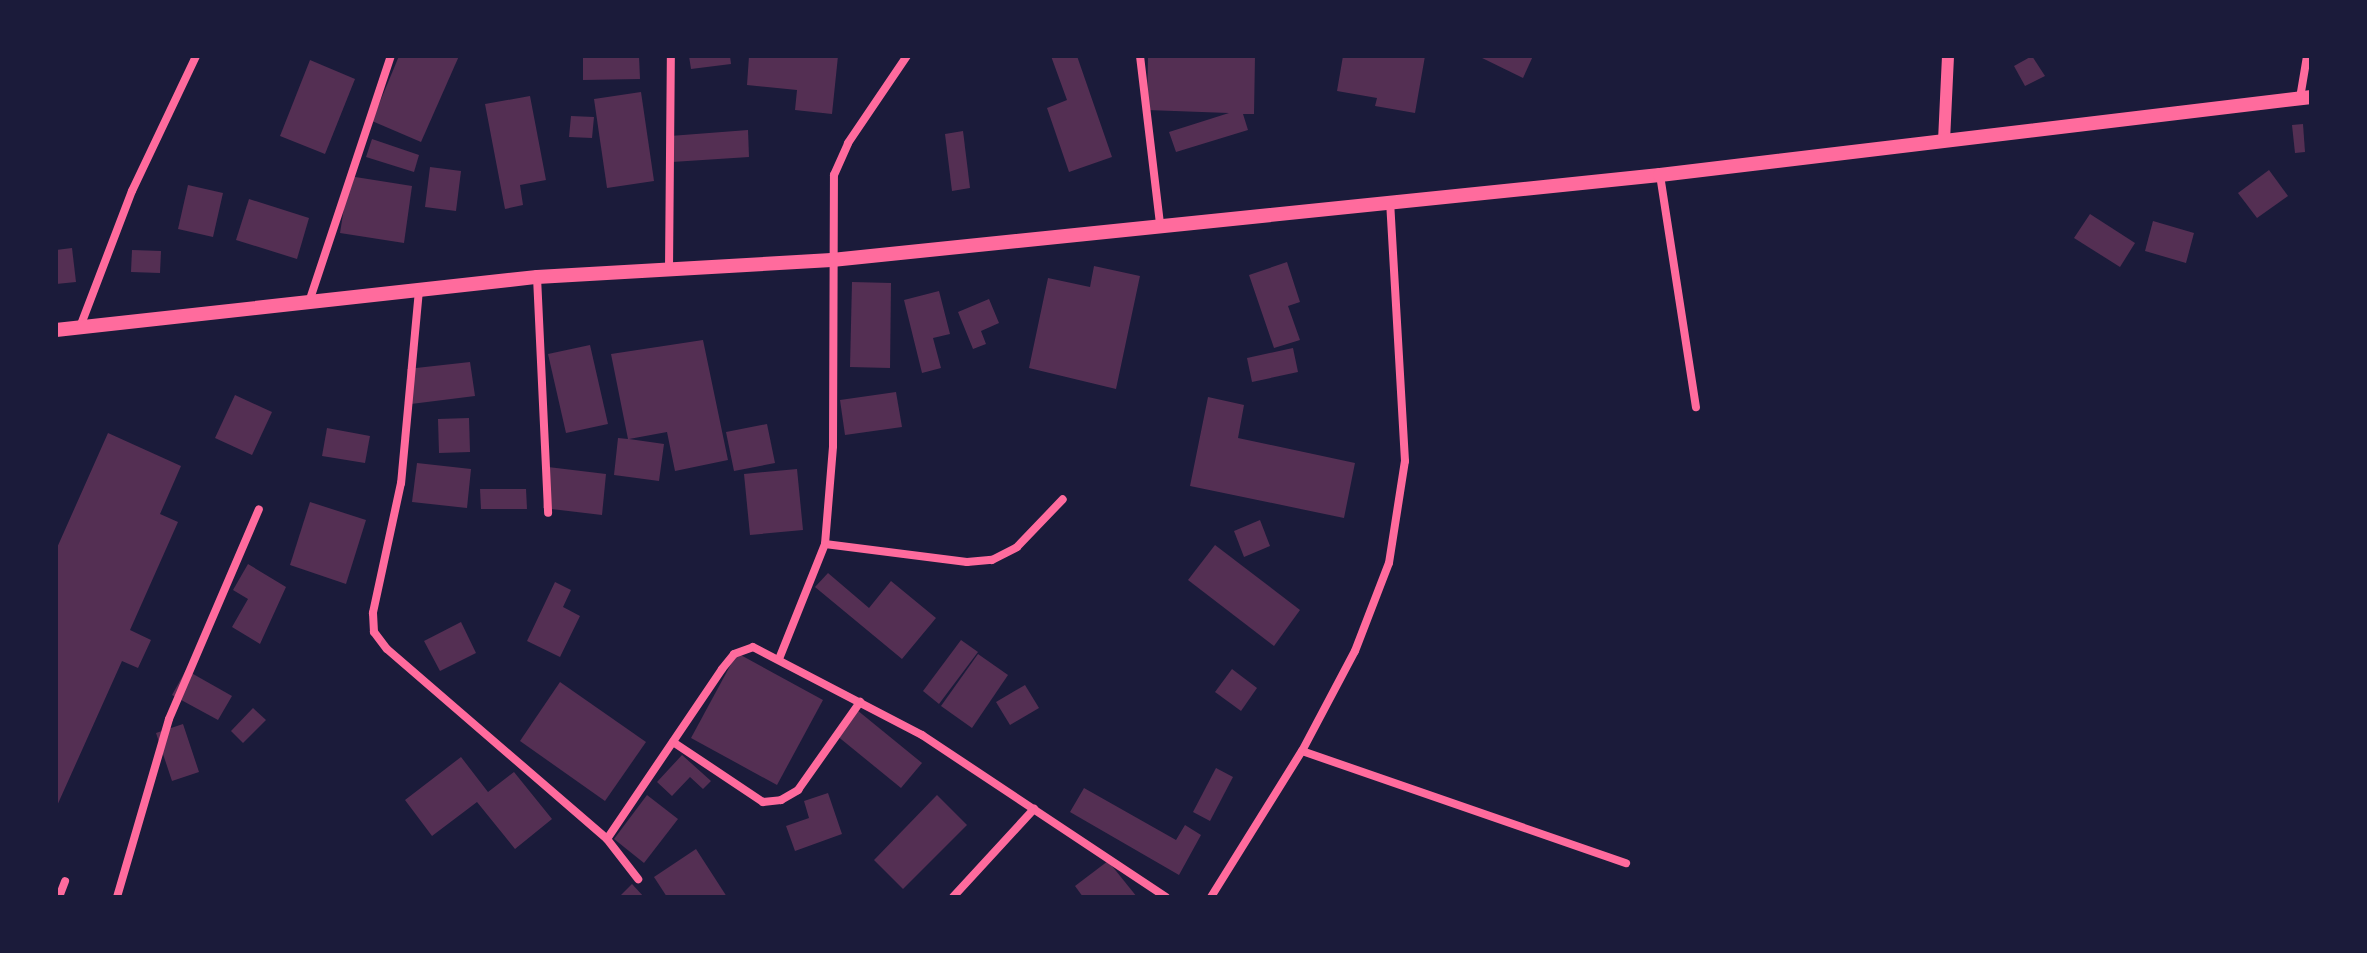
<!DOCTYPE html>
<html>
<head>
<meta charset="utf-8">
<style>
	body { margin:0 }
	#map { position:relative; width:2367px; height:953px; overflow:hidden; background:#1b1b3a; font-family:Ubuntu,sans-serif }
	div>[style] { position:absolute }
	.building>* { inset:0; background:#542f53 }
	.minor>* { height:8px; margin:-4px; padding:0 4px; transform-origin:4px; border-radius:4px; background:#ff6b9d }
	.tertiary>* { height:12px; margin:-6px; padding:0 6px; transform-origin:6px; border-radius:6px; background:#ff6b9d }
	.secondary>* { height:14px; margin:-7px; padding:0 7px; transform-origin:7px; border-radius:7px; background:#ff6b9d }
	span { translate:-50% -50%; white-space:nowrap; text-align:center; line-height:1.15; -webkit-text-stroke:8px #1b1b3a; paint-order:stroke }
	.frame { position:absolute; inset:0; border:58px solid #1b1b3a; pointer-events:none }
</style>
</head>
<body>
<div id="map">
	<div class="building">
		<i style="clip-path:polygon(399px 56px,459px 56px,421px 142px,372px 121px)"></i>
		<i style="clip-path:polygon(583px 56px,639px 56px,640px 79px,583px 80px)"></i>
		<i style="clip-path:polygon(689px 56px,730px 56px,731px 64px,691px 69px)"></i>
		<i style="clip-path:polygon(749px 56px,838px 56px,832px 114px,795px 110px,797px 90px,747px 85px)"></i>
		<i style="clip-path:polygon(1051px 56px,1077px 56px,1112px 157px,1069px 172px,1047px 108px,1067px 100px)"></i>
		<i style="clip-path:polygon(1148px 56px,1255px 56px,1254px 114px,1243px 114px,1248px 130px,1176px 152px,1169px 132px,1229px 113px,1147px 110px)"></i>
		<i style="clip-path:polygon(1343px 56px,1425px 56px,1415px 113px,1375px 106px,1377px 98px,1337px 91px)"></i>
		<i style="clip-path:polygon(1478px 56px,1533px 56px,1523px 78px)"></i>
		<i style="clip-path:polygon(2032px 56px,2045px 76px,2025px 86px,2014px 66px)"></i>
		<i style="clip-path:polygon(310px 60px,355px 79px,325px 154px,280px 136px)"></i>
		<i style="clip-path:polygon(641px 92px,654px 181px,607px 188px,594px 99px)"></i>
		<i style="clip-path:polygon(530px 96px,546px 180px,520px 185px,523px 205px,505px 209px,485px 104px)"></i>
		<i style="clip-path:polygon(571px 116px,594px 117px,592px 138px,569px 137px)"></i>
		<i style="clip-path:polygon(2303px 124px,2305px 152px,2295px 153px,2292px 125px)"></i>
		<i style="clip-path:polygon(748px 130px,749px 157px,672px 162px,670px 136px)"></i>
		<i style="clip-path:polygon(963px 131px,970px 188px,952px 191px,945px 134px)"></i>
		<i style="clip-path:polygon(372px 139px,419px 155px,414px 172px,366px 157px)"></i>
		<i style="clip-path:polygon(430px 167px,461px 171px,456px 211px,425px 207px)"></i>
		<i style="clip-path:polygon(2269px 170px,2288px 196px,2257px 218px,2238px 193px)"></i>
		<i style="clip-path:polygon(349px 176px,412px 186px,404px 243px,340px 233px)"></i>
		<i style="clip-path:polygon(188px 185px,223px 193px,213px 237px,178px 229px)"></i>
		<i style="clip-path:polygon(249px 199px,309px 218px,297px 259px,236px 240px)"></i>
		<i style="clip-path:polygon(2090px 214px,2135px 243px,2120px 267px,2074px 238px)"></i>
		<i style="clip-path:polygon(2153px 221px,2194px 233px,2186px 263px,2145px 251px)"></i>
		<i style="clip-path:polygon(72px 248px,76px 282px,56px 284px,56px 250px)"></i>
		<i style="clip-path:polygon(132px 250px,161px 251px,160px 273px,131px 272px)"></i>
		<i style="clip-path:polygon(1287px 262px,1300px 302px,1288px 306px,1300px 340px,1274px 348px,1249px 275px)"></i>
		<i style="clip-path:polygon(1094px 266px,1140px 276px,1116px 389px,1029px 368px,1048px 278px,1090px 287px)"></i>
		<i style="clip-path:polygon(852px 282px,891px 283px,890px 368px,850px 367px)"></i>
		<i style="clip-path:polygon(939px 291px,950px 334px,933px 338px,941px 368px,922px 373px,904px 300px)"></i>
		<i style="clip-path:polygon(989px 299px,999px 323px,981px 331px,986px 344px,973px 349px,958px 312px)"></i>
		<i style="clip-path:polygon(703px 340px,728px 460px,675px 471px,667px 432px,629px 439px,664px 444px,659px 481px,614px 475px,618px 438px,628px 439px,611px 354px)"></i>
		<i style="clip-path:polygon(590px 345px,608px 424px,566px 433px,548px 354px)"></i>
		<i style="clip-path:polygon(1293px 348px,1298px 372px,1252px 382px,1247px 358px)"></i>
		<i style="clip-path:polygon(470px 362px,475px 396px,411px 404px,407px 369px)"></i>
		<i style="clip-path:polygon(896px 392px,902px 427px,845px 435px,840px 400px)"></i>
		<i style="clip-path:polygon(235px 395px,272px 412px,252px 455px,215px 438px)"></i>
		<i style="clip-path:polygon(1208px 397px,1244px 405px,1238px 438px,1355px 463px,1344px 518px,1190px 486px)"></i>
		<i style="clip-path:polygon(469px 418px,470px 452px,439px 453px,438px 419px)"></i>
		<i style="clip-path:polygon(767px 424px,775px 463px,734px 471px,726px 432px)"></i>
		<i style="clip-path:polygon(327px 428px,370px 436px,365px 463px,322px 456px)"></i>
		<i style="clip-path:polygon(108px 433px,181px 466px,160px 514px,178px 522px,130px 630px,151px 640px,138px 668px,122px 661px,56px 808px,56px 550px)"></i>
		<i style="clip-path:polygon(417px 463px,471px 469px,467px 508px,412px 502px)"></i>
		<i style="clip-path:polygon(548px 467px,606px 474px,602px 515px,543px 508px)"></i>
		<i style="clip-path:polygon(797px 469px,803px 530px,750px 535px,744px 474px)"></i>
		<i style="clip-path:polygon(480px 489px,526px 489px,527px 509px,481px 509px)"></i>
		<i style="clip-path:polygon(310px 502px,366px 520px,346px 584px,290px 565px)"></i>
		<i style="clip-path:polygon(1260px 520px,1270px 546px,1244px 557px,1234px 531px)"></i>
		<i style="clip-path:polygon(1215px 545px,1300px 610px,1274px 646px,1188px 580px)"></i>
		<i style="clip-path:polygon(248px 564px,286px 587px,260px 644px,232px 627px,248px 599px,233px 590px)"></i>
		<i style="clip-path:polygon(828px 573px,869px 608px,891px 581px,936px 618px,902px 659px,815px 587px)"></i>
		<i style="clip-path:polygon(555px 582px,571px 590px,563px 607px,580px 616px,560px 657px,527px 641px)"></i>
		<i style="clip-path:polygon(461px 622px,476px 653px,440px 671px,424px 641px)"></i>
		<i style="clip-path:polygon(961px 640px,978px 652px,939px 704px,923px 691px)"></i>
		<i style="clip-path:polygon(737px 653px,823px 700px,777px 785px,691px 738px)"></i>
		<i style="clip-path:polygon(978px 654px,1008px 675px,972px 728px,941px 706px)"></i>
		<i style="clip-path:polygon(1232px 669px,1257px 688px,1241px 711px,1215px 692px)"></i>
		<i style="clip-path:polygon(186px 670px,232px 696px,218px 720px,172px 695px)"></i>
		<i style="clip-path:polygon(560px 682px,646px 742px,605px 801px,520px 741px)"></i>
		<i style="clip-path:polygon(1025px 685px,1039px 708px,1010px 725px,996px 702px)"></i>
		<i style="clip-path:polygon(253px 708px,266px 720px,243px 743px,231px 731px)"></i>
		<i style="clip-path:polygon(857px 710px,922px 763px,901px 788px,836px 735px)"></i>
		<i style="clip-path:polygon(183px 724px,199px 772px,172px 781px,156px 733px)"></i>
		<i style="clip-path:polygon(682px 755px,711px 781px,703px 789px,690px 777px,672px 796px,657px 782px)"></i>
		<i style="clip-path:polygon(461px 757px,488px 792px,514px 772px,552px 819px,515px 849px,477px 802px,432px 836px,405px 800px)"></i>
		<i style="clip-path:polygon(1216px 768px,1233px 777px,1210px 821px,1193px 812px)"></i>
		<i style="clip-path:polygon(1084px 788px,1176px 840px,1185px 825px,1201px 835px,1179px 875px,1070px 812px)"></i>
		<i style="clip-path:polygon(828px 793px,842px 834px,795px 851px,786px 826px,809px 818px,804px 801px)"></i>
		<i style="clip-path:polygon(647px 795px,678px 819px,644px 863px,614px 839px)"></i>
		<i style="clip-path:polygon(937px 795px,967px 825px,903px 889px,874px 860px)"></i>
		<i style="clip-path:polygon(696px 849px,727px 897px,667px 897px,654px 877px)"></i>
		<i style="clip-path:polygon(1108px 861px,1137px 897px,1083px 897px,1075px 886px)"></i>
		<i style="clip-path:polygon(632px 884px,644px 897px,619px 897px)"></i>
	</div>
	<div class="minor">
		<i style="left:1140px;top:56px;width:169px;rotate:83.2deg"></i>
		<i style="left:2300px;top:98px;width:43px;rotate:-80.5deg"></i>
		<i style="left:1660px;top:175px;width:235px;rotate:81.2deg"></i>
		<i style="left:669px;top:269px;width:213px;rotate:-89.5deg"></i>
		<i style="left:537px;top:277px;width:236px;rotate:87.3deg"></i>
		<i style="left:419px;top:290px;width:194px;rotate:95.3deg"></i>
		<i style="left:401px;top:483px;width:133px;rotate:102.2deg"></i>
		<i style="left:373px;top:613px;width:19px;rotate:87deg"></i>
		<i style="left:374px;top:632px;width:21px;rotate:53deg"></i>
		<i style="left:387px;top:649px;width:291px;rotate:40.8deg"></i>
		<i style="left:607px;top:839px;width:51px;rotate:52.2deg"></i>
		<i style="left:309px;top:302px;width:259px;rotate:-71.6deg"></i>
		<i style="left:80px;top:327px;width:146px;rotate:-69.1deg"></i>
		<i style="left:132px;top:191px;width:149px;rotate:-64.6deg"></i>
		<i style="left:825px;top:544px;width:143px;rotate:7.2deg"></i>
		<i style="left:967px;top:562px;width:25px;rotate:-5deg"></i>
		<i style="left:992px;top:560px;width:28px;rotate:-27deg"></i>
		<i style="left:1017px;top:547px;width:66px;rotate:-46.2deg"></i>
		<i style="left:779px;top:659px;width:124px;rotate:-68.2deg"></i>
		<i style="left:825px;top:544px;width:98px;rotate:-85.3deg"></i>
		<i style="left:833px;top:446px;width:271px;rotate:-89.8deg"></i>
		<i style="left:834px;top:175px;width:35px;rotate:-66deg"></i>
		<i style="left:848px;top:143px;width:105px;rotate:-55.9deg"></i>
		<i style="left:673px;top:742px;width:108px;rotate:33.7deg"></i>
		<i style="left:763px;top:802px;width:18px;rotate:-6deg"></i>
		<i style="left:781px;top:800px;width:20px;rotate:-30deg"></i>
		<i style="left:798px;top:790px;width:108px;rotate:-54.8deg"></i>
		<i style="left:1302px;top:751px;width:343px;rotate:19.1deg"></i>
		<i style="left:607px;top:839px;width:205px;rotate:-55.9deg"></i>
		<i style="left:722px;top:669px;width:19px;rotate:-51deg"></i>
		<i style="left:734px;top:654px;width:20px;rotate:-20deg"></i>
		<i style="left:753px;top:647px;width:191px;rotate:27.5deg"></i>
		<i style="left:922px;top:735px;width:293px;rotate:33.6deg"></i>
		<i style="left:59px;top:897px;width:17px;rotate:-69deg"></i>
		<i style="left:117px;top:897px;width:185px;rotate:-73.7deg"></i>
		<i style="left:169px;top:719px;width:228px;rotate:-66.8deg"></i>
		<i style="left:953px;top:897px;width:120px;rotate:-47.4deg"></i>
		<i style="left:1211px;top:897px;width:172px;rotate:-58.1deg"></i>
		<i style="left:1302px;top:751px;width:113px;rotate:-62.1deg"></i>
		<i style="left:1355px;top:651px;width:94px;rotate:-68.9deg"></i>
		<i style="left:1389px;top:563px;width:103px;rotate:-81.1deg"></i>
		<i style="left:1405px;top:461px;width:259px;rotate:-93.3deg"></i>
	</div>
	<div class="tertiary">
		<i style="left:1944px;top:141px;width:85px;rotate:-87.3deg"></i>
	</div>
	<div class="secondary">
		<i style="left:56px;top:330px;width:484px;rotate:-6.3deg"></i>
		<i style="left:537px;top:277px;width:295px;rotate:-3.3deg"></i>
		<i style="left:832px;top:260px;width:832px;rotate:-5.86deg"></i>
		<i style="left:1660px;top:175px;width:656px;rotate:-6.83deg"></i>
	</div>
	<div class="frame"></div>
</div>
</body>
</html>
